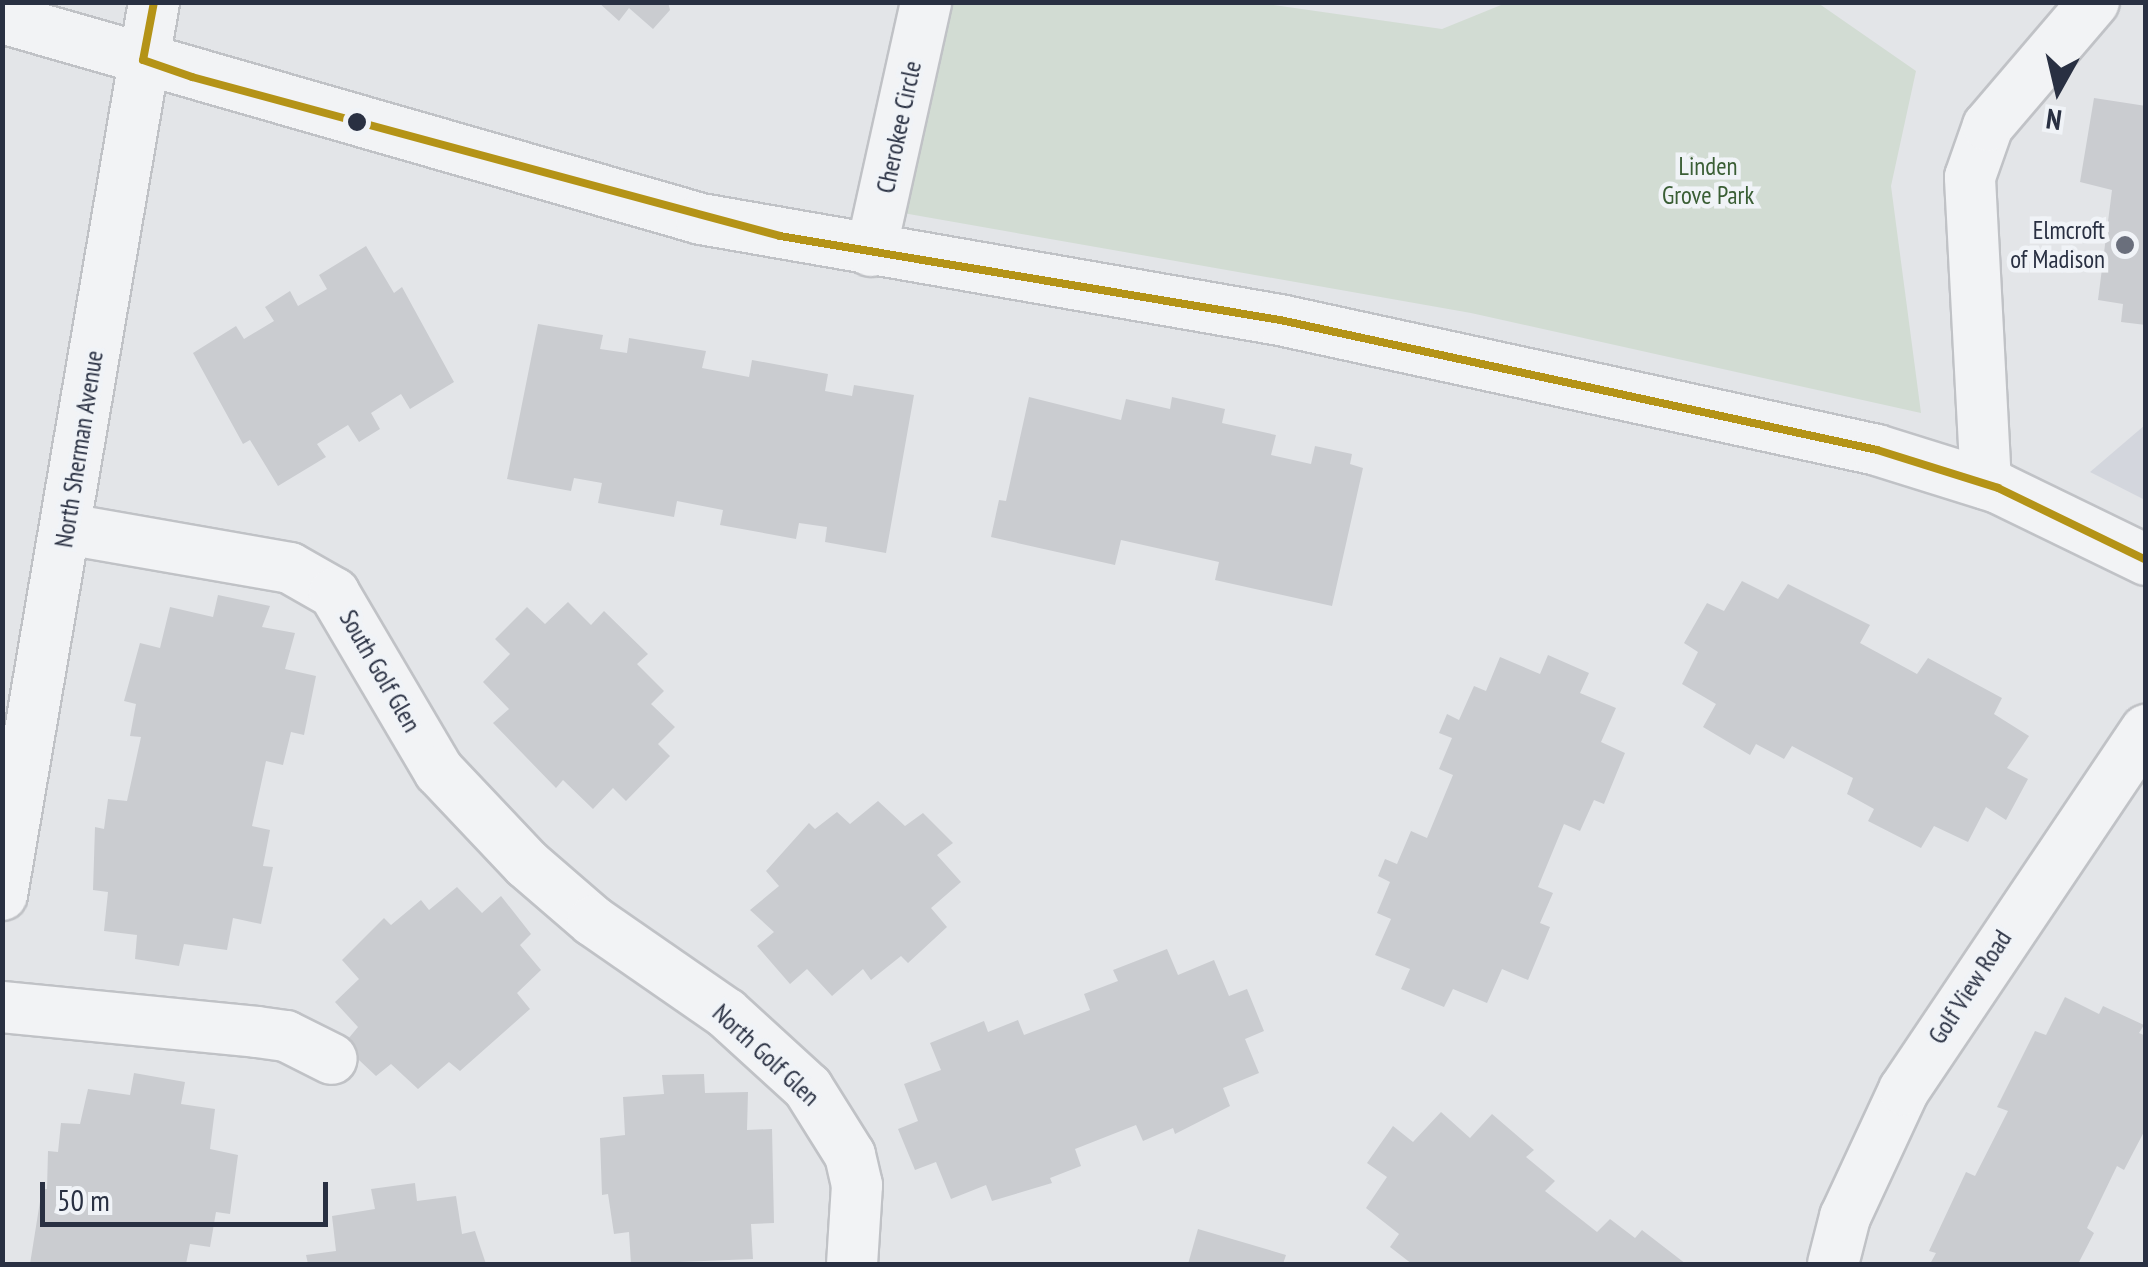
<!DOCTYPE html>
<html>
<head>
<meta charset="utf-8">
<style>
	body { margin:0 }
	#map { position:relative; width:2148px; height:1267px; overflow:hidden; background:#e3e5e8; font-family:"PT Sans Narrow",sans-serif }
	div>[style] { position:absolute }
	.built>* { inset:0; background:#d3d6dd }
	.green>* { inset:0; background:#d2dcd3 }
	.building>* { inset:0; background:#caccd0 }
	.roads { filter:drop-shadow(2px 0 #c0c2c6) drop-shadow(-2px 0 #c0c2c6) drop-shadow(0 2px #c0c2c6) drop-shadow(0 -2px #c0c2c6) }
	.minor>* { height:50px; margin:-25px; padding:0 25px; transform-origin:25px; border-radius:25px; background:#f2f3f5 }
	.bus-1>* { height:8px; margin:-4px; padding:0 4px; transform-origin:4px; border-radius:4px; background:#b49317 }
	.dots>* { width:28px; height:28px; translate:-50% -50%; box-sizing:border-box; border:5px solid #f0f3f7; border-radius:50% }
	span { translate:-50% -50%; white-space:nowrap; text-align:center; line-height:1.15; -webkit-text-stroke:9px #f0f3f7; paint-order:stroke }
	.street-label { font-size:25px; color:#293042 }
	.park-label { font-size:25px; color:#3a5e35 }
	.poi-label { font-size:25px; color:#293042 }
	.right { translate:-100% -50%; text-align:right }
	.frame { position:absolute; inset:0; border:5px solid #293042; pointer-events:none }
	.north { position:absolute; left:2008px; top:40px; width:100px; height:100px; -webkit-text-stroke:8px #f0f3f7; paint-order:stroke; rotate:188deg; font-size:28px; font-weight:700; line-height:40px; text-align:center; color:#293042 }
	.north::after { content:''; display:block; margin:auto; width:35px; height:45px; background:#293042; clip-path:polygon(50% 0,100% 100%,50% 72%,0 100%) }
	.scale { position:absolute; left:40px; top:1182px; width:288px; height:45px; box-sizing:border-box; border:5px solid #293042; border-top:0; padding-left:12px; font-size:30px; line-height:35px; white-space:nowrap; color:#293042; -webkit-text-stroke:8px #f0f3f7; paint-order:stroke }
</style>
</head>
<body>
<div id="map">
	<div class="built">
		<i style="clip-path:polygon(2145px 425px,2145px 500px,2090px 472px)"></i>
	</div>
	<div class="green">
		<i style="clip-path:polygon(947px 3px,1260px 3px,1442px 29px,1506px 3px,1818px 3px,1916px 71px,1891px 186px,1921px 413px,1471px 313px,903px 213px)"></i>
	</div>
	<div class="building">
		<i style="clip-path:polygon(598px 2px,668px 2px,670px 10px,653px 29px,629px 8px,619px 21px)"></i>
		<i style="clip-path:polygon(2094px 98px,2146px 106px,2146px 325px,2121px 322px,2123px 304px,2098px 300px,2112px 190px,2080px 182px)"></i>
		<i style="clip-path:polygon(366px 246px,394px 293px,402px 287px,454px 382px,410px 409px,401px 394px,371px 413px,380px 429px,359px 442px,348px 425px,317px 444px,326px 457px,278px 486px,250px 440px,243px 444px,193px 353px,236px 326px,244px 339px,274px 321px,265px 307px,290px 291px,298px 306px,327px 289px,319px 275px)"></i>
		<i style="clip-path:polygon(538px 324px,603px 335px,600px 349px,627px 353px,629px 338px,706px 351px,702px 368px,749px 377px,752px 360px,828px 374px,825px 391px,852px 396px,854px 385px,914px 395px,886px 553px,825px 542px,827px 527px,799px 523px,796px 539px,720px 525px,723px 510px,677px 501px,674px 517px,598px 503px,602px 483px,574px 478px,571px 491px,507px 479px)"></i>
		<i style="clip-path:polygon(1029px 397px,1121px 420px,1126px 399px,1170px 409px,1172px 397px,1225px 409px,1222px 423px,1276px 435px,1271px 455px,1311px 464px,1315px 446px,1352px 454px,1350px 464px,1363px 468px,1332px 606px,1215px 580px,1219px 562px,1121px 540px,1115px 565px,991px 537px,999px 500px,1006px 501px)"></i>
		<i style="clip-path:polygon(1742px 581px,1778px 599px,1788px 584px,1870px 625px,1860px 643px,1917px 674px,1928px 658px,2002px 698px,1994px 714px,2029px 736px,2007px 768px,2028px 779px,2006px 820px,1986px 807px,1968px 842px,1934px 826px,1921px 848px,1868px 821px,1874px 809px,1847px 794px,1853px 778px,1792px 746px,1784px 759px,1756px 744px,1750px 755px,1703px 727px,1716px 704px,1682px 684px,1698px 652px,1684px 643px,1707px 603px,1724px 611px)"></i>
		<i style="clip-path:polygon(218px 595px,270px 606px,262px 627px,295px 633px,285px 669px,316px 676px,304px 735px,291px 732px,283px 765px,266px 761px,252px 826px,270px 830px,263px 866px,273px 867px,261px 924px,233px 918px,227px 950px,184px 944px,179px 966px,135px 959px,137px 935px,104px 931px,108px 892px,93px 890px,95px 827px,104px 829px,108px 799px,127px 801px,141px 737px,130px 736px,136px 704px,124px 701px,140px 643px,160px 648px,170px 607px,213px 617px)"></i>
		<i style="clip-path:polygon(568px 602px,591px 625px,604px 611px,648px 654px,637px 664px,664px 691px,651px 704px,675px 727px,658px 744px,670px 756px,626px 801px,613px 788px,593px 809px,563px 780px,556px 788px,493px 723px,509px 709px,483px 682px,510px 654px,495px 639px,527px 607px,545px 624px)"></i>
		<i style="clip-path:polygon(1548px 655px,1589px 673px,1580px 693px,1616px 708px,1601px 742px,1625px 753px,1604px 804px,1594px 800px,1580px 831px,1564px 824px,1538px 887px,1553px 893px,1540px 923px,1550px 927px,1528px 980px,1502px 969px,1487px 1003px,1453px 989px,1444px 1007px,1401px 989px,1410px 969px,1375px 955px,1391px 919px,1377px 913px,1390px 882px,1378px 876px,1385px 859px,1397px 864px,1411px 831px,1427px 838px,1453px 775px,1439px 769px,1452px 738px,1439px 733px,1447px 714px,1459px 720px,1474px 686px,1486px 691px,1500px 657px,1540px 674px)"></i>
		<i style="clip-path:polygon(878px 801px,905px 826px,923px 813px,953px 843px,937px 855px,961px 882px,931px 908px,947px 927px,908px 963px,901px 956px,871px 980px,863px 969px,832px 996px,807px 969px,790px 984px,757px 946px,774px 932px,750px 910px,779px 886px,766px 871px,809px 823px,815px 829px,837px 812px,850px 824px)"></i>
		<i style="clip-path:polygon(457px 887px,482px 913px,501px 896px,531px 934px,520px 945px,541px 970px,517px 993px,530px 1009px,460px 1071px,449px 1062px,418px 1089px,391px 1064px,376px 1076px,343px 1045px,358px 1027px,335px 1002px,359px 979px,342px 960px,384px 918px,391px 925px,421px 900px,429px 910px)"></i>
		<i style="clip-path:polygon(1167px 949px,1178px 975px,1214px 960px,1229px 996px,1247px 989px,1264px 1031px,1245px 1039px,1259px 1073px,1223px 1088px,1230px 1106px,1175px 1134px,1173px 1128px,1143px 1141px,1136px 1125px,1075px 1149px,1081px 1166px,1050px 1178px,1052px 1183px,992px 1201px,986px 1185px,951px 1199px,936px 1162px,915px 1170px,898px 1129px,918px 1121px,904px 1084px,941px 1070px,930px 1043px,984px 1021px,988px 1032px,1018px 1020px,1024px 1035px,1090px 1010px,1084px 994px,1118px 981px,1113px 970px)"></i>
		<i style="clip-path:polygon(2065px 997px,2099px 1014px,2103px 1006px,2144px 1025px,2139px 1033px,2146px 1036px,2146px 1128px,2124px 1170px,2117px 1166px,2087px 1228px,2094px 1233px,2078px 1264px,1930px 1264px,1936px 1253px,1929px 1251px,1966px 1172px,1975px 1176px,2008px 1111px,1997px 1107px,2035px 1031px,2046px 1035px)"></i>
		<i style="clip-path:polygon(134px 1073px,185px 1082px,181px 1104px,215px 1109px,210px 1149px,238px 1155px,230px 1214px,216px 1212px,210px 1247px,190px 1244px,186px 1264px,30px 1264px,42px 1189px,47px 1189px,48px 1151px,58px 1152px,61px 1123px,80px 1124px,88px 1089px,130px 1095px)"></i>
		<i style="clip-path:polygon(704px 1074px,705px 1093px,748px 1092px,747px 1130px,772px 1129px,774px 1223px,751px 1224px,753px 1259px,631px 1264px,629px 1232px,614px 1234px,608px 1194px,602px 1195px,600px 1138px,625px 1135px,623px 1097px,664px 1094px,662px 1075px)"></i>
		<i style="clip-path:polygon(1441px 1112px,1470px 1138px,1492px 1114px,1534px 1150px,1526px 1157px,1555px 1181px,1545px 1191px,1597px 1232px,1610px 1219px,1635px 1238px,1642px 1230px,1686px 1264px,1412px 1264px,1390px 1247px,1399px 1234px,1366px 1208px,1387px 1177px,1367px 1163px,1393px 1126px,1413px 1142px)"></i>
		<i style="clip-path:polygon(415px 1183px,417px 1201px,456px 1196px,462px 1234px,475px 1231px,486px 1264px,308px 1264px,306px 1255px,336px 1251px,332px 1216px,375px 1209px,371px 1189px)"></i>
		<i style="clip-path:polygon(1198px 1229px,1286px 1255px,1283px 1264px,1188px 1264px)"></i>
	</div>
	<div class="roads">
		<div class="minor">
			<i style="left:2px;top:18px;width:727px;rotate:16.04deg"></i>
			<i style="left:701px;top:219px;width:588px;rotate:9.9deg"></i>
			<i style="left:1280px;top:320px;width:611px;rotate:12.28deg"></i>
			<i style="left:1877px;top:450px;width:127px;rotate:17.4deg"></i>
			<i style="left:1998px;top:488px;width:165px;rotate:25.9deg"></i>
			<i style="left:871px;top:251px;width:255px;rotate:-77.5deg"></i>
			<i style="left:1986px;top:484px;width:307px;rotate:-93deg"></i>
			<i style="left:1970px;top:177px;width:54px;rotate:-70.6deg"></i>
			<i style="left:1988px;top:126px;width:163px;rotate:-49.5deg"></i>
			<i style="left:67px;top:529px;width:226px;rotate:9.9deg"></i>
			<i style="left:290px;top:568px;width:51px;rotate:29.6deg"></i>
			<i style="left:334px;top:593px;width:207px;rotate:59.5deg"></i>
			<i style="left:439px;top:771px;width:128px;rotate:46.6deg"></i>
			<i style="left:527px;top:864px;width:87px;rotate:40.8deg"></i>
			<i style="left:593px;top:921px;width:162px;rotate:34.7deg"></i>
			<i style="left:726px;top:1013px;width:111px;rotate:42.4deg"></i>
			<i style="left:808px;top:1088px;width:79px;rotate:57.9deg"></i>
			<i style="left:850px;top:1155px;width:31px;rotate:77deg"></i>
			<i style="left:857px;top:1185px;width:79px;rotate:93.6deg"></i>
			<i style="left:2px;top:895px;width:906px;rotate:-80.34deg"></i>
			<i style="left:2px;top:1007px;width:256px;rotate:5.6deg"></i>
			<i style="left:257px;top:1032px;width:29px;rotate:8deg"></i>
			<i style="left:286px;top:1036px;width:51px;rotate:26.6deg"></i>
			<i style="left:1833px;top:1264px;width:49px;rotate:-75.7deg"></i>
			<i style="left:1845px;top:1217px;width:140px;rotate:-65.1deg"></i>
			<i style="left:1904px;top:1090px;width:434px;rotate:-56.1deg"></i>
		</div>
	</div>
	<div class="bus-1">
		<i style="left:154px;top:2px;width:59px;rotate:100.7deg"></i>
		<i style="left:143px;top:60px;width:52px;rotate:19.1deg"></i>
		<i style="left:192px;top:77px;width:609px;rotate:15.13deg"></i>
		<i style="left:780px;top:236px;width:507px;rotate:9.54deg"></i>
		<i style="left:1280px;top:320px;width:611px;rotate:12.28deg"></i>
		<i style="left:1877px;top:450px;width:127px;rotate:17.4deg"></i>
		<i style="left:1998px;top:488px;width:165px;rotate:25.9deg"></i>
	</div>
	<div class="dots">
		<i style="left:357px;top:122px;background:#293042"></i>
		<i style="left:2125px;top:245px;background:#6a6f7c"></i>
	</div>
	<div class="street-label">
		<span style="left:899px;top:127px;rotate:-78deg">Cherokee Circle</span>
		<span style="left:79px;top:449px;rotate:-81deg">North Sherman Avenue</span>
		<span style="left:380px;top:671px;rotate:60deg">South Golf Glen</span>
		<span style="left:1970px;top:987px;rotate:-57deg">Golf View Road</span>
		<span style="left:766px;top:1055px;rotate:43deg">North Golf Glen</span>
	</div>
	<div class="park-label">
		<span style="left:1708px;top:181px">Linden<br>Grove Park</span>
	</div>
	<div class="poi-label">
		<span class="right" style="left:2105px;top:245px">Elmcroft<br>of Madison</span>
	</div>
	<div class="frame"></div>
	<div class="north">N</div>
	<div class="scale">50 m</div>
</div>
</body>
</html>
